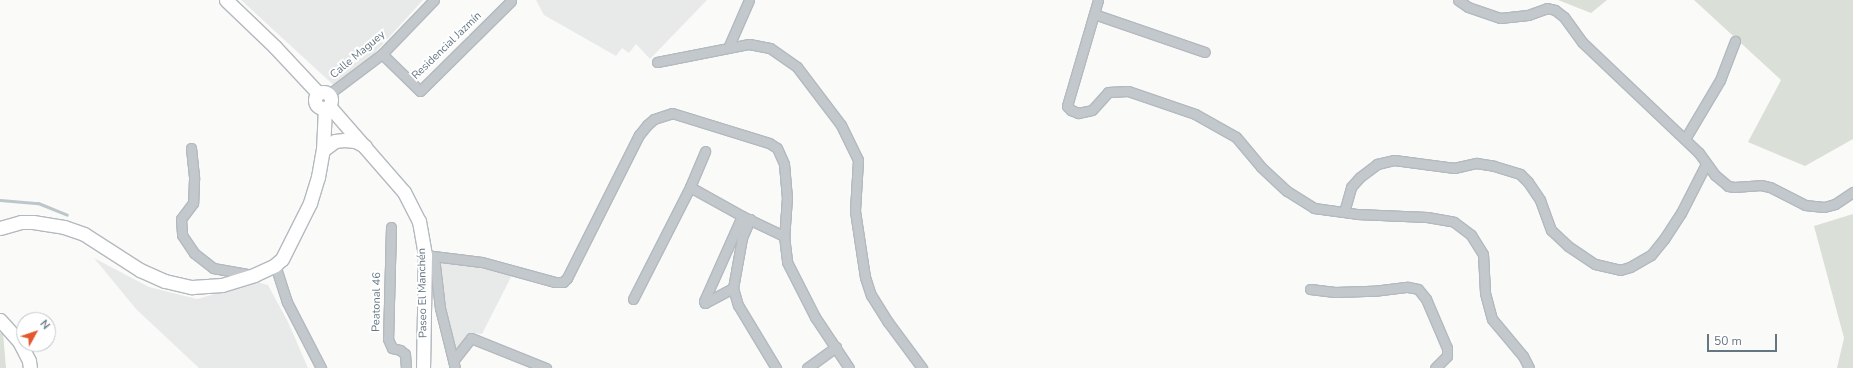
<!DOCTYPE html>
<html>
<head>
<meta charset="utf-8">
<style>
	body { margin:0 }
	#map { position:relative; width:1853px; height:368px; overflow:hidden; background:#fafaf8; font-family:"Nunito Sans",sans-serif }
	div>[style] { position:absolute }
	.built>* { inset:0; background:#e8e9e9 }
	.green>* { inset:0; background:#dadfd7 }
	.stream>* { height:3px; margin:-1.5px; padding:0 1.5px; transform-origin:1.5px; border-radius:1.5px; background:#bbc7cb }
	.roads { filter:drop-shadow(1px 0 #b3babf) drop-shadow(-1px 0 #b3babf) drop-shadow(0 1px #b3babf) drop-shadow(0 -1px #b3babf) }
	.street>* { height:9px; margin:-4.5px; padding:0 4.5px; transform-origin:4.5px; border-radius:4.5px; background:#c3c8cc }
	.secondary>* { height:13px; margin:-6.5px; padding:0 6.5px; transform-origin:6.5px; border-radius:6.5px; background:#fff }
	.secondary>.ring { margin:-6.5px; padding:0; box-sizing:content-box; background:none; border:13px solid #fff; border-radius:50% }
	span { translate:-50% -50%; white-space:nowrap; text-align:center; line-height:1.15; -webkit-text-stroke:4px #fff; paint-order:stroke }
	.street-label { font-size:11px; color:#657683 }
	.north { position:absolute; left:16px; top:312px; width:40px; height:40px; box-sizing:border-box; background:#fff; border:1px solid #c1c8cd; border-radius:50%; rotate:50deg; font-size:11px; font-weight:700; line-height:16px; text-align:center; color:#657683 }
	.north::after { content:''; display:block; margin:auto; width:14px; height:18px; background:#e4572e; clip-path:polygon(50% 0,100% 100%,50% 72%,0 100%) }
	.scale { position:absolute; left:1707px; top:334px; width:70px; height:18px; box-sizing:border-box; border:2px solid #657683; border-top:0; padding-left:5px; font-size:12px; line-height:14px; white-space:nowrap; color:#657683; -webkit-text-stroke:3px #fff; paint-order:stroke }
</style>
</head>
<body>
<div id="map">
	<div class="built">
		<i style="clip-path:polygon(241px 0,423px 0,340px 91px)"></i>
		<i style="clip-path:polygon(536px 0,707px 0,650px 59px,636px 44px,629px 53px,622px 48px,616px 56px,544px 15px)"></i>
		<i style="clip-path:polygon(94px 258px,149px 287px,197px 299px,257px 282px,268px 285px,288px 322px,308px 368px,199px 368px,136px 309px)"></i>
		<i style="clip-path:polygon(438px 262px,477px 266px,513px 273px,482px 334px,472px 333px,454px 354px)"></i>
	</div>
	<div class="green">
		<i style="clip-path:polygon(1558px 0,1607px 0,1591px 13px)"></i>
		<i style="clip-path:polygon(1694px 0,1853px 0,1853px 139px,1805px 166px,1748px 142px,1781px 80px)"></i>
		<i style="clip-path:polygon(1853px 214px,1853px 368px,1837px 368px,1844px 338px,1814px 226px)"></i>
		<i style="clip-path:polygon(0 333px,3px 333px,6px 368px,0 368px)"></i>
	</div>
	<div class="stream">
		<i style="left:0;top:200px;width:38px;rotate:5deg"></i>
		<i style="left:38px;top:203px;width:31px;rotate:22deg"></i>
	</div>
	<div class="roads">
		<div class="street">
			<i style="left:1098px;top:0;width:110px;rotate:106.3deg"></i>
			<i style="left:1067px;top:106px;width:6px;rotate:45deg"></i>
			<i style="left:1071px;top:110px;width:8px;rotate:23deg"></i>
			<i style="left:1078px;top:113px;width:14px;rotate:-12deg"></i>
			<i style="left:1092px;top:110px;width:24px;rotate:-48deg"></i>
			<i style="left:1108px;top:92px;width:20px;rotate:-3deg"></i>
			<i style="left:1128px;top:91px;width:71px;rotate:18.9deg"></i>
			<i style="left:1195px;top:114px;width:47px;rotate:29.3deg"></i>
			<i style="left:1236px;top:137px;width:39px;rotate:50deg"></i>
			<i style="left:1261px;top:167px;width:35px;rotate:43deg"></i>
			<i style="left:1287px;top:191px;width:32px;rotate:32deg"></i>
			<i style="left:1314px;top:208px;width:43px;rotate:7.9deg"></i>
			<i style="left:1357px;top:214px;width:70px;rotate:2.5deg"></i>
			<i style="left:1427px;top:217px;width:27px;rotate:10deg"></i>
			<i style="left:1454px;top:222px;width:21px;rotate:37deg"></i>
			<i style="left:1471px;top:235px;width:22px;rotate:58deg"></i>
			<i style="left:1483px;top:254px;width:39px;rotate:87deg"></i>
			<i style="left:1485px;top:293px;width:27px;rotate:75deg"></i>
			<i style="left:1492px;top:319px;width:48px;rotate:50deg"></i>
			<i style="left:1523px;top:356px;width:13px;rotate:63deg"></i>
			<i style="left:1458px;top:0;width:12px;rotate:35deg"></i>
			<i style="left:1468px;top:7px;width:34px;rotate:19deg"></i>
			<i style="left:1500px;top:18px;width:28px;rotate:-6deg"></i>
			<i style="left:1528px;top:15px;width:20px;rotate:-20deg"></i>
			<i style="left:1547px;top:8px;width:8px;rotate:14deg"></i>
			<i style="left:1555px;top:10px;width:11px;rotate:38deg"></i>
			<i style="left:1564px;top:17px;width:31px;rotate:54deg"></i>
			<i style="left:1582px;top:42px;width:161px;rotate:43.5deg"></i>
			<i style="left:1699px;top:153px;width:27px;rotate:54deg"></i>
			<i style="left:1715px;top:175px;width:17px;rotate:40deg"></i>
			<i style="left:1728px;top:186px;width:6px;rotate:9deg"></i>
			<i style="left:1734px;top:187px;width:27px;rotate:-4deg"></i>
			<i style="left:1761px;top:185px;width:9px;rotate:13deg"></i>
			<i style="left:1770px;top:187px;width:39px;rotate:27deg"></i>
			<i style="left:1805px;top:205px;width:19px;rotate:6deg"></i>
			<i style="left:1824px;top:207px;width:11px;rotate:-15deg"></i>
			<i style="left:1835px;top:204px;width:22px;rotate:-34deg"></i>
			<i style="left:1094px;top:14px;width:117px;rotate:18.9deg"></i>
			<i style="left:728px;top:48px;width:52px;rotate:-66.4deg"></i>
			<i style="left:382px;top:54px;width:53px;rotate:44.2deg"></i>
			<i style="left:420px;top:91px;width:128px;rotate:-44.7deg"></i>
			<i style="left:657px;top:62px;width:94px;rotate:-11.1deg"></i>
			<i style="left:749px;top:44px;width:21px;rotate:11deg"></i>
			<i style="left:770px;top:48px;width:33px;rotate:35deg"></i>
			<i style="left:797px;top:67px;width:73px;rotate:52.8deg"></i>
			<i style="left:841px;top:125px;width:39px;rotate:64deg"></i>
			<i style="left:858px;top:160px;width:51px;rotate:93.4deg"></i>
			<i style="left:855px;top:211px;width:67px;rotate:81.4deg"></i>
			<i style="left:865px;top:277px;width:19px;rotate:72deg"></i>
			<i style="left:871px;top:295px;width:32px;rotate:58deg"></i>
			<i style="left:888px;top:322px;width:57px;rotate:53.5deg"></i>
			<i style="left:329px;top:94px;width:66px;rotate:-37deg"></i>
			<i style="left:382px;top:54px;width:75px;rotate:-46.1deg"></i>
			<i style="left:1685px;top:139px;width:69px;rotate:-59.3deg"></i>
			<i style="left:1720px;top:80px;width:42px;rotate:-69deg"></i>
			<i style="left:191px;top:148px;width:31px;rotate:84deg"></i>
			<i style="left:194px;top:179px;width:24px;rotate:92deg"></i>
			<i style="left:193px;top:203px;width:20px;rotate:127deg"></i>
			<i style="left:181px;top:219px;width:16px;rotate:86deg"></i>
			<i style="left:182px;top:235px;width:22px;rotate:56deg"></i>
			<i style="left:194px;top:253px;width:24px;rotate:38deg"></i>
			<i style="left:213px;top:268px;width:39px;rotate:10deg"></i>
			<i style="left:690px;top:187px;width:60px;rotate:29.1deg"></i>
			<i style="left:742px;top:216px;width:47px;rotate:25.5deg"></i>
			<i style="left:1344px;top:212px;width:26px;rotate:-74deg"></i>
			<i style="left:1351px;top:187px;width:13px;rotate:-48deg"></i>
			<i style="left:1360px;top:177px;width:21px;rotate:-37deg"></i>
			<i style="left:1377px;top:164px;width:17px;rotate:-13deg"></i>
			<i style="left:1394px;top:160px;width:61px;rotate:7.6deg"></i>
			<i style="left:1454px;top:168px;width:23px;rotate:-13deg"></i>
			<i style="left:1476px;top:163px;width:18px;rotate:9deg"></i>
			<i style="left:1494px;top:166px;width:27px;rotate:17deg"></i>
			<i style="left:1520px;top:174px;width:11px;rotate:45deg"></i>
			<i style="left:1528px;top:182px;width:22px;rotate:56deg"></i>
			<i style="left:1540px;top:200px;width:32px;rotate:70deg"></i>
			<i style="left:1551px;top:230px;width:23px;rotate:43deg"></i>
			<i style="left:1568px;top:246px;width:32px;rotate:34deg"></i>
			<i style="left:1595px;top:264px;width:26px;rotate:13deg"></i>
			<i style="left:1620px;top:270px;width:10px;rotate:-17deg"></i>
			<i style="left:1630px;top:267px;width:24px;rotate:-30deg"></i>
			<i style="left:1651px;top:255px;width:21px;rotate:-51deg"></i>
			<i style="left:1664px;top:239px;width:31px;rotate:-57deg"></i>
			<i style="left:1681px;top:213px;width:55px;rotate:-63deg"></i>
			<i style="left:750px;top:219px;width:21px;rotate:113deg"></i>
			<i style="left:742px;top:238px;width:51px;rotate:100.2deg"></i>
			<i style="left:733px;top:288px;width:18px;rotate:74deg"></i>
			<i style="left:738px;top:305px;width:74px;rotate:58.9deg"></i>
			<i style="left:391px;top:227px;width:112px;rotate:91.5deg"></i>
			<i style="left:388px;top:339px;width:10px;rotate:66deg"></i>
			<i style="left:392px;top:348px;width:8px;rotate:14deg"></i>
			<i style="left:400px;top:350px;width:6px;rotate:39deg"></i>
			<i style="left:405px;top:354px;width:14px;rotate:86deg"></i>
			<i style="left:425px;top:255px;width:57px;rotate:7deg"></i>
			<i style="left:482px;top:262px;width:76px;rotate:15.3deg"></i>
			<i style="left:555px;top:282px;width:8px"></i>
			<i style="left:563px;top:282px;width:6px;rotate:-45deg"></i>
			<i style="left:567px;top:278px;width:160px;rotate:-63.3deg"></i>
			<i style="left:639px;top:135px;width:13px;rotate:-51deg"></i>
			<i style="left:647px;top:125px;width:9px;rotate:-41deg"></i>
			<i style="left:654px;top:119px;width:19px;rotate:-18deg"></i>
			<i style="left:672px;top:113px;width:102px;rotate:17.2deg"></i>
			<i style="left:769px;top:143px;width:9px;rotate:32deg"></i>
			<i style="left:777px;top:148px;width:17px;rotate:66deg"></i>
			<i style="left:784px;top:164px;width:33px;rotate:85deg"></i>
			<i style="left:787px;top:197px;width:39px;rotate:94deg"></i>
			<i style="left:784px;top:236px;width:26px;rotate:83deg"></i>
			<i style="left:787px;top:262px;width:62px;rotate:63deg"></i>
			<i style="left:815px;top:317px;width:61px;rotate:56.3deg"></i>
			<i style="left:434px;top:257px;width:51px;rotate:83.3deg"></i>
			<i style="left:440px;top:308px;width:62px;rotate:76deg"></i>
			<i style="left:275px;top:265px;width:39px;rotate:72deg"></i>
			<i style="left:287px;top:302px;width:74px;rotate:62.7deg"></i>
			<i style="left:733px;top:288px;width:32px;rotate:152deg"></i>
			<i style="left:705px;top:303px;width:2px;rotate:-117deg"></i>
			<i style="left:704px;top:301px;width:93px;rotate:-65.9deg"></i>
			<i style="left:1310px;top:289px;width:25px;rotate:7deg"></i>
			<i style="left:1335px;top:292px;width:38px;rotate:-2deg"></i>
			<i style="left:1373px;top:291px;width:35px;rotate:-7deg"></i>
			<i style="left:1408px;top:287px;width:10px;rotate:11deg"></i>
			<i style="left:1418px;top:289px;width:13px;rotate:51deg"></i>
			<i style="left:1426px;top:299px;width:53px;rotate:66.8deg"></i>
			<i style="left:1447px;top:348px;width:8px;rotate:90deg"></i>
			<i style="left:1447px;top:356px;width:17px;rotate:135deg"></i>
			<i style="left:633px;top:299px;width:126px;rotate:-63deg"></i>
			<i style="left:690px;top:187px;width:39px;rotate:-67deg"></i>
			<i style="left:453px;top:361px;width:29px;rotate:-52deg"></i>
			<i style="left:471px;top:338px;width:81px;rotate:21.8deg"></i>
			<i style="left:807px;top:368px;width:36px;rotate:-36deg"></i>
		</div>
		<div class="secondary">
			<i style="left:226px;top:0;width:68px;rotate:43.8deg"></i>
			<i style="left:275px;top:47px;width:63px;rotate:46.9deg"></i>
			<i class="ring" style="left:315px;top:92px;width:3px;height:3px"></i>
			<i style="left:329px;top:106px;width:114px;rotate:48.9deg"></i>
			<i style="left:404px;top:192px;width:33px;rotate:63deg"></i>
			<i style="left:419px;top:221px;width:35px;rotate:80deg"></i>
			<i style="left:425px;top:255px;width:113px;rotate:91deg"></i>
			<i style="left:323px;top:150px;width:15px;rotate:-37deg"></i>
			<i style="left:335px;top:141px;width:9px;rotate:-6deg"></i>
			<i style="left:344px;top:140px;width:11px;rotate:5deg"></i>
			<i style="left:355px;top:141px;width:11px;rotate:27deg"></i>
			<i style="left:0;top:228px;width:22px;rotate:-16deg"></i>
			<i style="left:21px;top:222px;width:12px"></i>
			<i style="left:33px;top:222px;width:31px;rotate:9deg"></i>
			<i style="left:64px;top:227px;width:21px;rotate:19deg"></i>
			<i style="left:84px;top:234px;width:67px;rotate:32.7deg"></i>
			<i style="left:140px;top:270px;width:27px;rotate:24deg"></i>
			<i style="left:165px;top:281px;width:28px;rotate:13deg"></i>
			<i style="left:192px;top:287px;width:30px;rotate:-4deg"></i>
			<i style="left:222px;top:285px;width:34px;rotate:-17deg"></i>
			<i style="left:254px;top:275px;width:23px;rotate:-25deg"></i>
			<i style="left:275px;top:265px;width:9px;rotate:-41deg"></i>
			<i style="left:282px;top:259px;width:63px;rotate:-63.4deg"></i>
			<i style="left:310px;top:203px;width:27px;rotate:-73deg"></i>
			<i style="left:318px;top:177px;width:27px;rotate:-80deg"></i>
			<i style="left:323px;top:150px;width:42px;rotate:-87.3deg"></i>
			<i style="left:0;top:320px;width:28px;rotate:48deg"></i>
			<i style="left:19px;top:341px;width:22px;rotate:63deg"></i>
			<i style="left:29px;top:361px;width:7px;rotate:82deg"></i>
		</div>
	</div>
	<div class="street-label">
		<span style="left:447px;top:46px;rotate:-44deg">Residencial Jazmín</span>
		<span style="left:358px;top:55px;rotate:-40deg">Calle Maguey</span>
		<span style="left:423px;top:293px;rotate:-91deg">Paseo El Manchén</span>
		<span style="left:377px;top:302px;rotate:-89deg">Peatonal 46</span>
	</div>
	<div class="north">N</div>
	<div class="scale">50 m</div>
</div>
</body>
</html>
